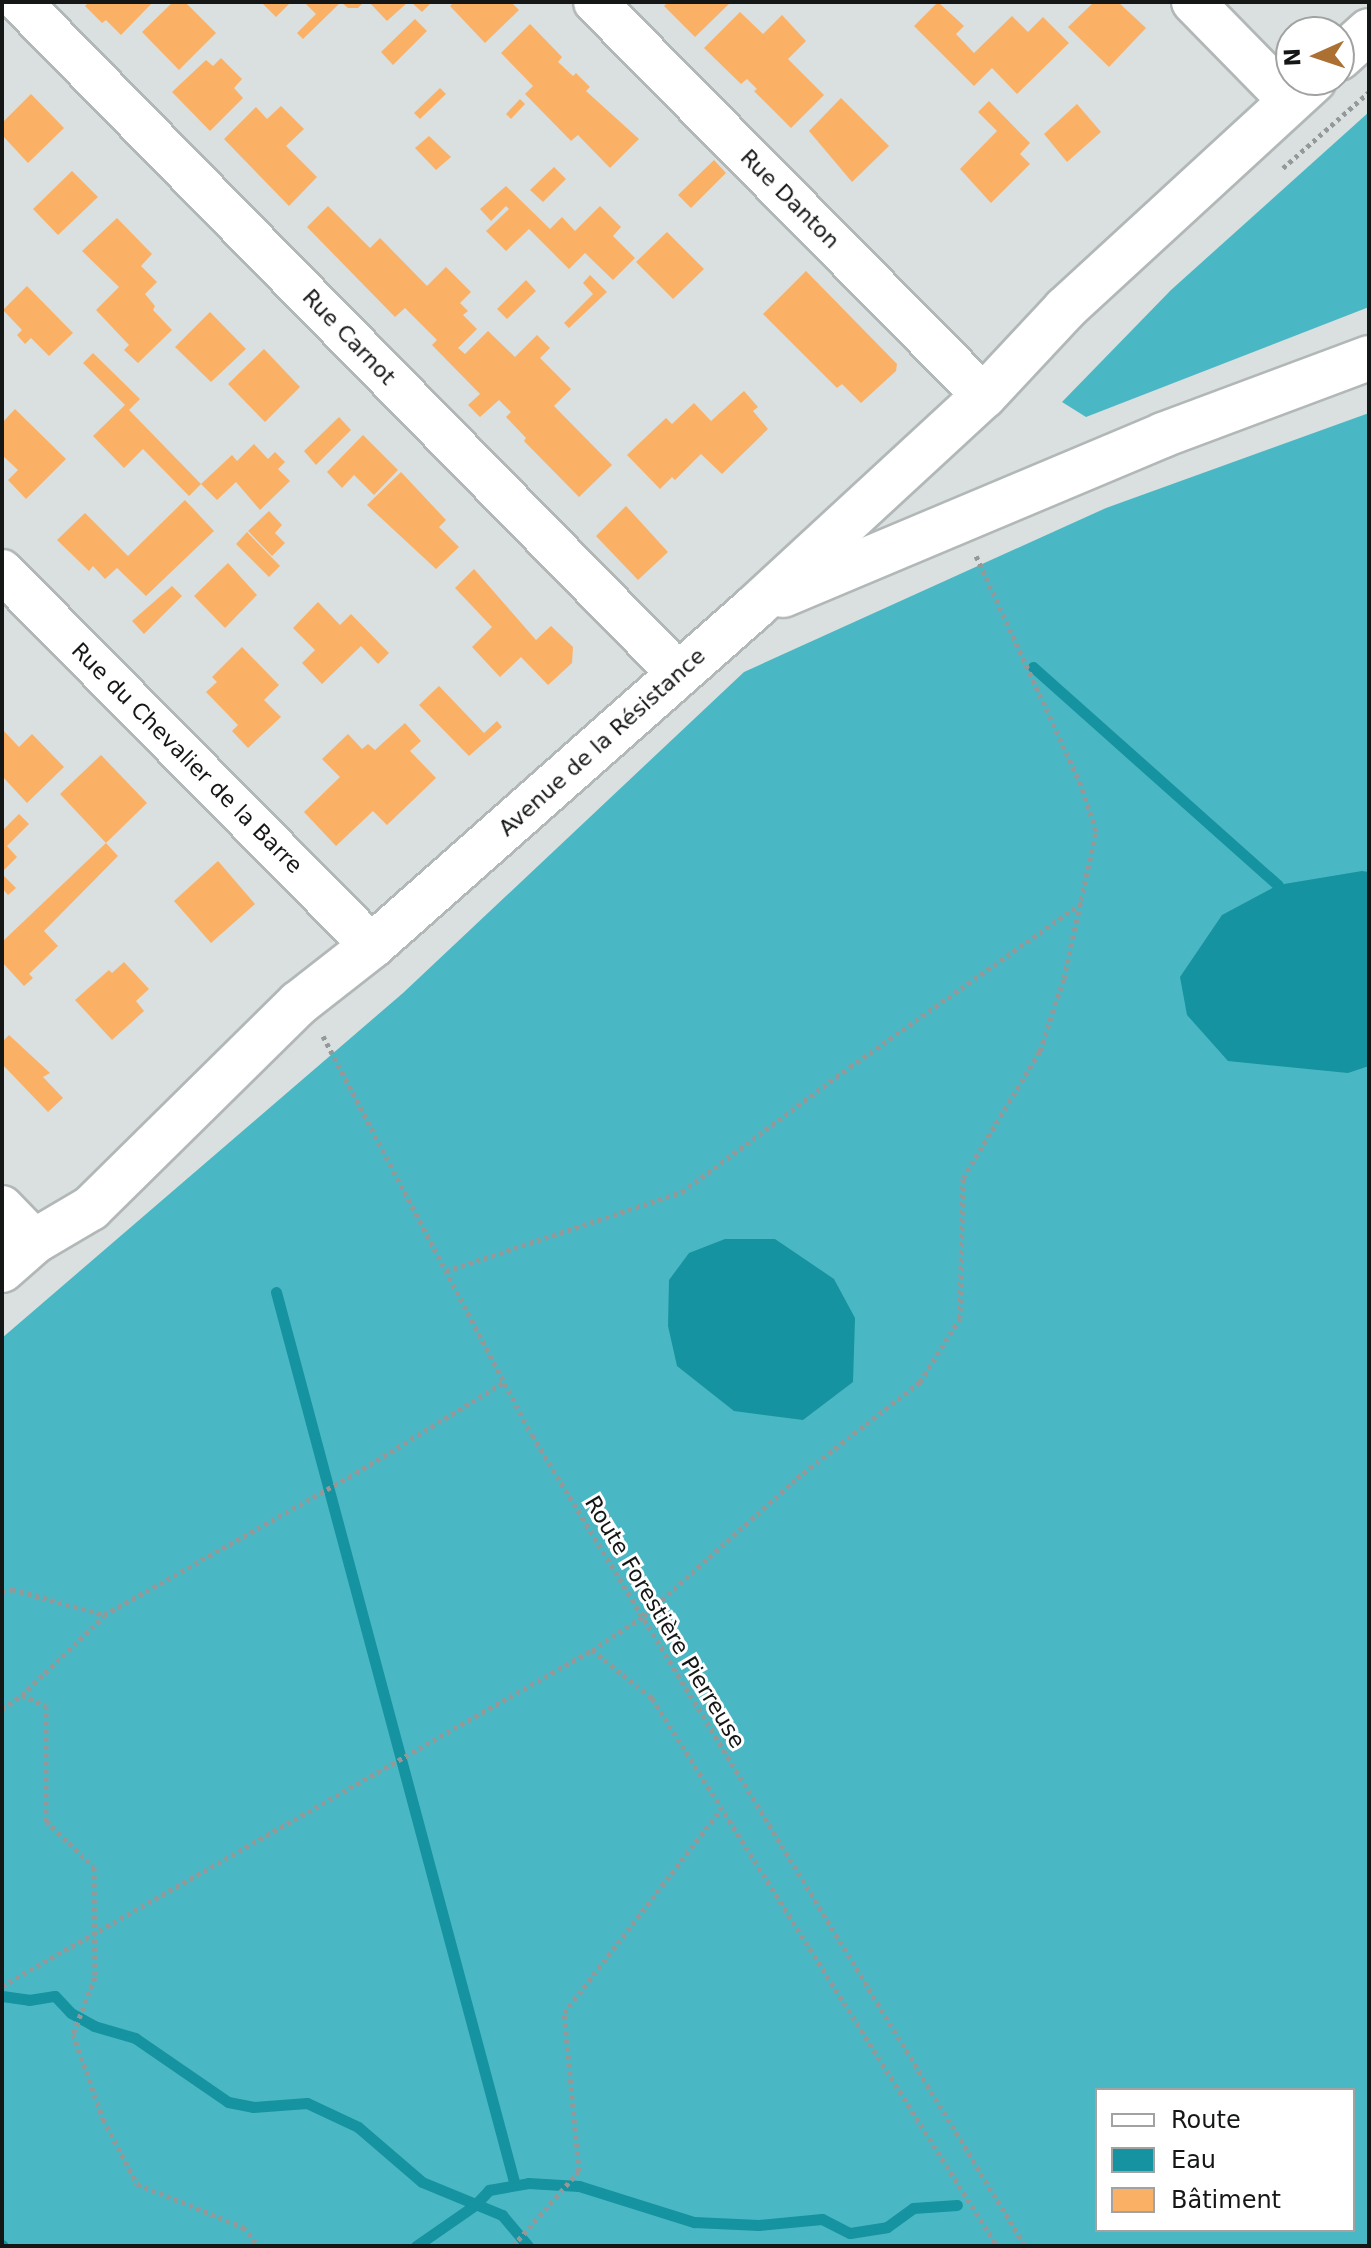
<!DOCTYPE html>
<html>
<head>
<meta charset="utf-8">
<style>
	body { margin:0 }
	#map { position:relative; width:1371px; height:2248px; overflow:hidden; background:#dadfdf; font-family:"DejaVu Sans",sans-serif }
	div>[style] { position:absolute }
	.forest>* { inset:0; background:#4ab8c4 }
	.water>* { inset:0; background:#1693a0 }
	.stream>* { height:11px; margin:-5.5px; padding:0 5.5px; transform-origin:5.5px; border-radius:5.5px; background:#1693a0 }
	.building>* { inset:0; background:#fab166 }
	.path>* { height:5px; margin-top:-2.5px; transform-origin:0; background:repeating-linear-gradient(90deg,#949898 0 4px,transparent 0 8px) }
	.roads { filter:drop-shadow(2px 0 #b2b7b7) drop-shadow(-2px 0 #b2b7b7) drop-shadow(0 2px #b2b7b7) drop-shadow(0 -2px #b2b7b7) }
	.street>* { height:42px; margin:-21px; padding:0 21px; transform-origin:21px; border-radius:21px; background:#fff }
	.secondary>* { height:44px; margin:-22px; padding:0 22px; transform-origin:22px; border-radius:22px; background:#fff }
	span { translate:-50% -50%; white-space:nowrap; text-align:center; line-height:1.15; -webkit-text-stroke:6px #fff; paint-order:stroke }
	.street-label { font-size:22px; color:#151717 }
	.frame { position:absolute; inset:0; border:4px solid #151717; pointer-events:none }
	.legend { position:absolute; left:1095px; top:2088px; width:260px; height:144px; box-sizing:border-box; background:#fff; border:2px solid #a1a2a2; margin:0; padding:10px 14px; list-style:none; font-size:24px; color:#151717 }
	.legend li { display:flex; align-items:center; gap:16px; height:40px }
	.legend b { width:40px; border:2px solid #a1a2a2 }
	.north { position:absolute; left:1275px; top:16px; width:80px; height:80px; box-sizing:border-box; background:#fff; border:2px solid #a1a2a2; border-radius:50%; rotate:267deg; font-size:22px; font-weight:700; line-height:32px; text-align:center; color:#151717 }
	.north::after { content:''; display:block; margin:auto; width:28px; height:36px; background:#ac7132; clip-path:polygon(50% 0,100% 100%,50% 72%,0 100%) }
</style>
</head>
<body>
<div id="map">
	<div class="forest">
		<i style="clip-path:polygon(1369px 112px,1369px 307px,1086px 417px,1062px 402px,1171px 290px)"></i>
		<i style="clip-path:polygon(evenodd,1369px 413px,1369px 2246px,2px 2246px,2px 1338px,403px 993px,744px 672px,1106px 508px,1369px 413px,1097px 2090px,1353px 2090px,1353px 2230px,1097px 2230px,1097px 2090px)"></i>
	</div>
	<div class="water">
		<i style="clip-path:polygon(1362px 871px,1369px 872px,1369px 1066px,1348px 1073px,1228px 1061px,1187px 1015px,1180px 977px,1222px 915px,1278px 885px)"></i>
		<i style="clip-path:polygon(725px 1239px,775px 1239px,834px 1279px,855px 1318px,853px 1382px,803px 1420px,734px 1411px,677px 1366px,668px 1326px,669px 1280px,689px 1253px)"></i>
	</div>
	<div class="stream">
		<i style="left:1033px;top:667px;width:328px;rotate:41.7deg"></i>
		<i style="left:276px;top:1292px;width:924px;rotate:75.02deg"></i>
		<i style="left:2px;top:1996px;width:27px;rotate:8deg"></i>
		<i style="left:29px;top:2000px;width:26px;rotate:-9deg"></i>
		<i style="left:55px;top:1996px;width:23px;rotate:47deg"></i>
		<i style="left:71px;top:2013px;width:26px;rotate:29deg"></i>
		<i style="left:94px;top:2026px;width:43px;rotate:16.3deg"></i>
		<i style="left:135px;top:2038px;width:113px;rotate:34.5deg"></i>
		<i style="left:228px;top:2102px;width:25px;rotate:11deg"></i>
		<i style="left:253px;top:2107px;width:54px;rotate:-4.2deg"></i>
		<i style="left:307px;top:2103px;width:56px;rotate:25.2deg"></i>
		<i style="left:358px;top:2127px;width:84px;rotate:40.7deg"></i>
		<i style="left:422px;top:2182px;width:87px;rotate:22.4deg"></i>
		<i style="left:502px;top:2215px;width:40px;rotate:50deg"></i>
		<i style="left:2px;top:2245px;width:1px;rotate:45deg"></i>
		<i style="left:416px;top:2246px;width:72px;rotate:-34.8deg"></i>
		<i style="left:475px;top:2205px;width:21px;rotate:-47deg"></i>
		<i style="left:489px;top:2190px;width:40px;rotate:-10deg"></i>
		<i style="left:528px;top:2183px;width:51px;rotate:3.4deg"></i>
		<i style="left:579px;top:2186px;width:121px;rotate:17.4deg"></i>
		<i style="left:694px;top:2222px;width:65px;rotate:2.6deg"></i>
		<i style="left:759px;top:2225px;width:63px;rotate:-5.4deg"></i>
		<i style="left:822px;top:2219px;width:31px;rotate:27deg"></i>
		<i style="left:850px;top:2233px;width:37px;rotate:-9deg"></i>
		<i style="left:887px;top:2227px;width:32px;rotate:-36deg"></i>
		<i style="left:913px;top:2208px;width:44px;rotate:-3.9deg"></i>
	</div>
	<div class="building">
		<i style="clip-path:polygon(89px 2px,153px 2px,121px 35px,106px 20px,102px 23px,85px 6px)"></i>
		<i style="clip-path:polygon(173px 2px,185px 2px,216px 33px,179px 70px,142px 32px)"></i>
		<i style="clip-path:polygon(261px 2px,291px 2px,276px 17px)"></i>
		<i style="clip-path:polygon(304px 2px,341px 2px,303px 39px,297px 33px,316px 14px)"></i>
		<i style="clip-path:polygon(341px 2px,364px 2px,358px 8px,348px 8px)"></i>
		<i style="clip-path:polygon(369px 2px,408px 2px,387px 21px)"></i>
		<i style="clip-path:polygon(411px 2px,432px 2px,422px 12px)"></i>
		<i style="clip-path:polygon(454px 2px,511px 2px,519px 10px,485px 43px,450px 6px)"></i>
		<i style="clip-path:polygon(668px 2px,731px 2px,695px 37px,664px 6px)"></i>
		<i style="clip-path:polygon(938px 2px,964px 26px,956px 34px,974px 53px,1012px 16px,1028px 32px,1043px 17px,1069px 43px,1017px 94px,992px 68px,974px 86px,914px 26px)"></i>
		<i style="clip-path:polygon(1094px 2px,1118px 2px,1146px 28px,1109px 67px,1068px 27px)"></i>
		<i style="clip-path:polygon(740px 12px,763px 34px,782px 15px,806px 41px,788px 59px,824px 95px,791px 128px,754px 91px,757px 89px,747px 79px,741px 84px,704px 48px)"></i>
		<i style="clip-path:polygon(415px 19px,427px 31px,393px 65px,381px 52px)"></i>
		<i style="clip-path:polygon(530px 24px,562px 57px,558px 62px,573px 76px,576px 73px,590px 87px,586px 91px,639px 139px,610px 168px,578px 135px,571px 141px,525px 94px,533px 86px,501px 53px)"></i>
		<i style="clip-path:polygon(221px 58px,242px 79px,234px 88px,243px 98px,210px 131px,172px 92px,206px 60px,213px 66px)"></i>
		<i style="clip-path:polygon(440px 88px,446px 94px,420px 119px,414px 113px)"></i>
		<i style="clip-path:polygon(31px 94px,64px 128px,28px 163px,2px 135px,2px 123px)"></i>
		<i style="clip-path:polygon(841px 98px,889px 146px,852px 182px,809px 131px)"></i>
		<i style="clip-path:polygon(520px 99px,525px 104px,511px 119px,506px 114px)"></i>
		<i style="clip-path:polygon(989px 101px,1030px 143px,1020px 154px,1030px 164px,991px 203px,960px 169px,997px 131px,978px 112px)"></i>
		<i style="clip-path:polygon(1077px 104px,1101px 132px,1067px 162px,1044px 134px)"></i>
		<i style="clip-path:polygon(281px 106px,304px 129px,286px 146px,317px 177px,289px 206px,224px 139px,256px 107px,267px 119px)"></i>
		<i style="clip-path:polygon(429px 136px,451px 157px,436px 170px,415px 148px)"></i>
		<i style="clip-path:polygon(714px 160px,726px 173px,691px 208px,678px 195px)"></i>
		<i style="clip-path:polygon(554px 167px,566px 179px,543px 202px,530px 190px)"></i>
		<i style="clip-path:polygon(72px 171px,98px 197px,58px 235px,33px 209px)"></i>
		<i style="clip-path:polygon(506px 186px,550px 229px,562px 217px,575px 231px,600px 206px,621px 227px,613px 236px,635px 258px,613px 280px,585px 253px,569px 269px,529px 229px,506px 251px,486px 231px,509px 209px,506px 206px,491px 221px,480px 209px)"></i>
		<i style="clip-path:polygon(328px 206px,370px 248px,380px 238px,427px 286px,446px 267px,471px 292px,460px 303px,468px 311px,463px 315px,477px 329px,458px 348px,465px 354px,488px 331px,515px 357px,537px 335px,550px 348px,540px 358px,571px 389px,554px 406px,612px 465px,579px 497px,524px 441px,526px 438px,506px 417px,511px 412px,499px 400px,480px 417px,468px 405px,480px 394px,432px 345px,437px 340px,405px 308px,395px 317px,307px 227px)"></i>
		<i style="clip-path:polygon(117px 218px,152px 254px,141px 266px,157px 282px,145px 294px,155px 306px,153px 310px,172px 330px,138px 363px,124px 350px,129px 345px,96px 310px,119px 287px,82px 251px)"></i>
		<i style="clip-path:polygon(667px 232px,704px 269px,673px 299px,636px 262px)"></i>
		<i style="clip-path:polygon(806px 271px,897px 364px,896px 371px,861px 403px,842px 384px,837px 388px,763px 314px)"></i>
		<i style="clip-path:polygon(590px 275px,607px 292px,569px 328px,564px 323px,593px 294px,583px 283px)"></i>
		<i style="clip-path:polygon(526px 280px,536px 291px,507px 319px,497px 309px)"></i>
		<i style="clip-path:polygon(27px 286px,73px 333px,49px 356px,31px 338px,25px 344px,17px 335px,22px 330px,3px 310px)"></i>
		<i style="clip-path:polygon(210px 312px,246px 349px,211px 382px,175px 347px)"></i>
		<i style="clip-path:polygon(264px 349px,300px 387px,265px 422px,228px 384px)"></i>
		<i style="clip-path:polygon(93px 353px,140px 399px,129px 410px,201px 484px,232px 455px,237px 461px,254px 444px,268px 459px,275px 452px,285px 462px,278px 469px,290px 481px,260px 510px,236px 482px,217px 500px,201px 484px,189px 496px,143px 449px,124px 468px,93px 436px,125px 405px,83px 363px)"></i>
		<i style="clip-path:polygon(744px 391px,758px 407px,753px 411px,768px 429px,722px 474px,701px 454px,675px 480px,672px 477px,660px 489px,627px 455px,666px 418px,672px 424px,694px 403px,711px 421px)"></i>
		<i style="clip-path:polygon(15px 409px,66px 459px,26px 499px,8px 480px,18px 470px,2px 455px,2px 423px)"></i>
		<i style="clip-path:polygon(339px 417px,351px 430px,316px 465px,304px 451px)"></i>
		<i style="clip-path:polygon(363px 435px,398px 470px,374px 495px,354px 475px,342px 488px,327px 472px)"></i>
		<i style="clip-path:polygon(401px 472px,446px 520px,439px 527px,459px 547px,436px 569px,367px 505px)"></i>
		<i style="clip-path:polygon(185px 500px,214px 531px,146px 596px,117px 568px,105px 579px,93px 566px,89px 571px,57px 540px,85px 513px,128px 556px)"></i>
		<i style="clip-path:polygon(626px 506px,668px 552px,638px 580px,596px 536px)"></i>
		<i style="clip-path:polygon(269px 511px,282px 525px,275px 533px,285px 543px,272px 556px,248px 531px)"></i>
		<i style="clip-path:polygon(247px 532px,280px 566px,269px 577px,236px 544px)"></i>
		<i style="clip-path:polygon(228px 563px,257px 595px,225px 628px,194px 596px)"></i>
		<i style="clip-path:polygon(474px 569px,536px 640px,551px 626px,573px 647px,572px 663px,548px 685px,521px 657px,500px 677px,472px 647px,492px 627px,455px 588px)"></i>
		<i style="clip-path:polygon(172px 586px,182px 596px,144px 634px,132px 621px)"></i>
		<i style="clip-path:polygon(318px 602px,340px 625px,351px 614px,389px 653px,378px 664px,361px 646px,322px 684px,302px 663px,315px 650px,293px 628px)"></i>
		<i style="clip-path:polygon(242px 647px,279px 685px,264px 700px,281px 717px,248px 748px,232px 731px,238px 725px,206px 692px,217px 682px,212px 677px)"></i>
		<i style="clip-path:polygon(439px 686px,484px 733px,497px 721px,502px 727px,469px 756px,419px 705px)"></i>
		<i style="clip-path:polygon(405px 723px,421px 741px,410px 751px,436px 778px,387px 825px,373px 811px,336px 846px,304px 812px,340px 777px,322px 759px,348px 734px,362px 749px,368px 744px,375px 750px)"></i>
		<i style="clip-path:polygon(2px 729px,19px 747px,32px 734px,64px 767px,27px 803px,2px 776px)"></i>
		<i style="clip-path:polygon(101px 755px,147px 803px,106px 843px,60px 794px)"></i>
		<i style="clip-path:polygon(19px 814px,29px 824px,7px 846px,17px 857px,2px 872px,2px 831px)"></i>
		<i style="clip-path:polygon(106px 843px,118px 856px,44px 931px,58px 946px,29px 974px,33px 978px,24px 986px,2px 962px,2px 942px)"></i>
		<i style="clip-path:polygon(218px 861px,255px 904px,211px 943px,174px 901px)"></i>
		<i style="clip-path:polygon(2px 874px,16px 888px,8px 895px,2px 888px)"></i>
		<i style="clip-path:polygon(124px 962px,149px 989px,136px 1001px,144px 1011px,112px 1040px,75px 1000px,109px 970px,112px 973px)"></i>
		<i style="clip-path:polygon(9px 1035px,50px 1073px,43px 1077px,63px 1098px,48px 1112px,2px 1064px,2px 1042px)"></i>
	</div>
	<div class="path">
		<i style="left:1283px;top:168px;width:115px;rotate:-41.5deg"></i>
		<i style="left:323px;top:1036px;width:450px;rotate:62.4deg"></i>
		<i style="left:532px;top:1435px;width:949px;rotate:58.7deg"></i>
		<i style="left:446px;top:1271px;width:249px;rotate:-18.5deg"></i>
		<i style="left:682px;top:1192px;width:209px;rotate:-36.7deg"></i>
		<i style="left:850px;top:1067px;width:284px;rotate:-35.3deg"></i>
		<i style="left:2px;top:1592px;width:10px;rotate:-17deg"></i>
		<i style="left:12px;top:1589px;width:96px;rotate:15.8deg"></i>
		<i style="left:104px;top:1615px;width:289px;rotate:-29.4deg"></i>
		<i style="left:356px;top:1473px;width:174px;rotate:-31.6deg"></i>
		<i style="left:592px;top:1650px;width:77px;rotate:38.7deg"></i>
		<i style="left:652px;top:1698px;width:648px;rotate:57.81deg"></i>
		<i style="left:22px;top:1695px;width:114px;rotate:-43.9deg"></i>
		<i style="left:2px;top:1709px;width:24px;rotate:-35deg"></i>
		<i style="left:22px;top:1695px;width:26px;rotate:25deg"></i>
		<i style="left:46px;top:1706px;width:115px;rotate:90deg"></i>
		<i style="left:46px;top:1821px;width:66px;rotate:43.8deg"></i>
		<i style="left:94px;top:1867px;width:110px;rotate:89.5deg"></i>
		<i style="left:95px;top:1977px;width:61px;rotate:111.1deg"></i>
		<i style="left:73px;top:2034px;width:90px;rotate:70.6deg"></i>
		<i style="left:103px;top:2119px;width:73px;rotate:62.4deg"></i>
		<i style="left:137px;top:2184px;width:114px;rotate:22.1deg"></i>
		<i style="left:243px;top:2227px;width:25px;rotate:50deg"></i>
		<i style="left:2px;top:1986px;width:679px;rotate:-29.66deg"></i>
		<i style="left:592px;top:1650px;width:62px;rotate:-33.2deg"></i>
		<i style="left:644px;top:1616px;width:206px;rotate:-42deg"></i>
		<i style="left:797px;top:1478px;width:156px;rotate:-38deg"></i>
		<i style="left:920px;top:1382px;width:75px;rotate:-58deg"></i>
		<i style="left:960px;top:1318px;width:140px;rotate:-88.8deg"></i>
		<i style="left:963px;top:1178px;width:149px;rotate:-58.8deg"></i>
		<i style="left:1040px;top:1051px;width:77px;rotate:-71.8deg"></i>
		<i style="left:1064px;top:978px;width:150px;rotate:-77.7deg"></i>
		<i style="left:1096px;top:831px;width:48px;rotate:-108.1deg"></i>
		<i style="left:1081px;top:785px;width:252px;rotate:-114.6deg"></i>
		<i style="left:513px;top:2246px;width:100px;rotate:-48.7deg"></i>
		<i style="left:579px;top:2171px;width:159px;rotate:-95.4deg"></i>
		<i style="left:564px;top:2013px;width:257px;rotate:-52.4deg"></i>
	</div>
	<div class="roads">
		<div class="street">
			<i style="left:20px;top:2px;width:940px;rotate:45.56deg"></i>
			<i style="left:595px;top:2px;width:554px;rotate:45.37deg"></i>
			<i style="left:1193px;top:2px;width:139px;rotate:45.6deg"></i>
			<i style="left:2px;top:571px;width:527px;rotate:45.38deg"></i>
			<i style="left:2px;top:1207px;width:47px;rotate:45.9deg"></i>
		</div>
		<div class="secondary">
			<i style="left:1339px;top:58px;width:40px;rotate:-42deg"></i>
			<i style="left:783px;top:595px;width:412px;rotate:-22.8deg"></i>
			<i style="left:1163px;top:435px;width:220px;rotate:-20.5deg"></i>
			<i style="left:2px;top:1270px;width:44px;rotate:-41.3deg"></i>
			<i style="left:35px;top:1241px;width:65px;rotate:-30.5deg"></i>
			<i style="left:91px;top:1208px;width:292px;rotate:-44.6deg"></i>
			<i style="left:299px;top:1003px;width:93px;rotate:-38deg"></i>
			<i style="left:372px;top:946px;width:511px;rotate:-41.51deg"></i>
			<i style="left:755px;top:607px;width:311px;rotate:-42.7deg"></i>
			<i style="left:984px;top:396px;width:119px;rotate:-47deg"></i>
			<i style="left:1065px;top:309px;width:338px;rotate:-42.6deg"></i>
		</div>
	</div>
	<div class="street-label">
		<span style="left:790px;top:199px;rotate:45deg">Rue Danton</span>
		<span style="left:349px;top:337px;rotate:46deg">Rue Carnot</span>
		<span style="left:602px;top:742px;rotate:-42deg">Avenue de la Résistance</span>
		<span style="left:187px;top:758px;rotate:45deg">Rue du Chevalier de la Barre</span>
		<span style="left:665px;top:1622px;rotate:59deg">Route Forestière Pierreuse</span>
	</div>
	<div class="frame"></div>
	<ul class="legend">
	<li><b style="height:10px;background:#fff"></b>Route</li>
	<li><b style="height:22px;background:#1693a0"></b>Eau</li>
	<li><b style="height:22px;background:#fab166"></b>Bâtiment</li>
	</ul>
	<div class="north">N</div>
</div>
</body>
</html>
